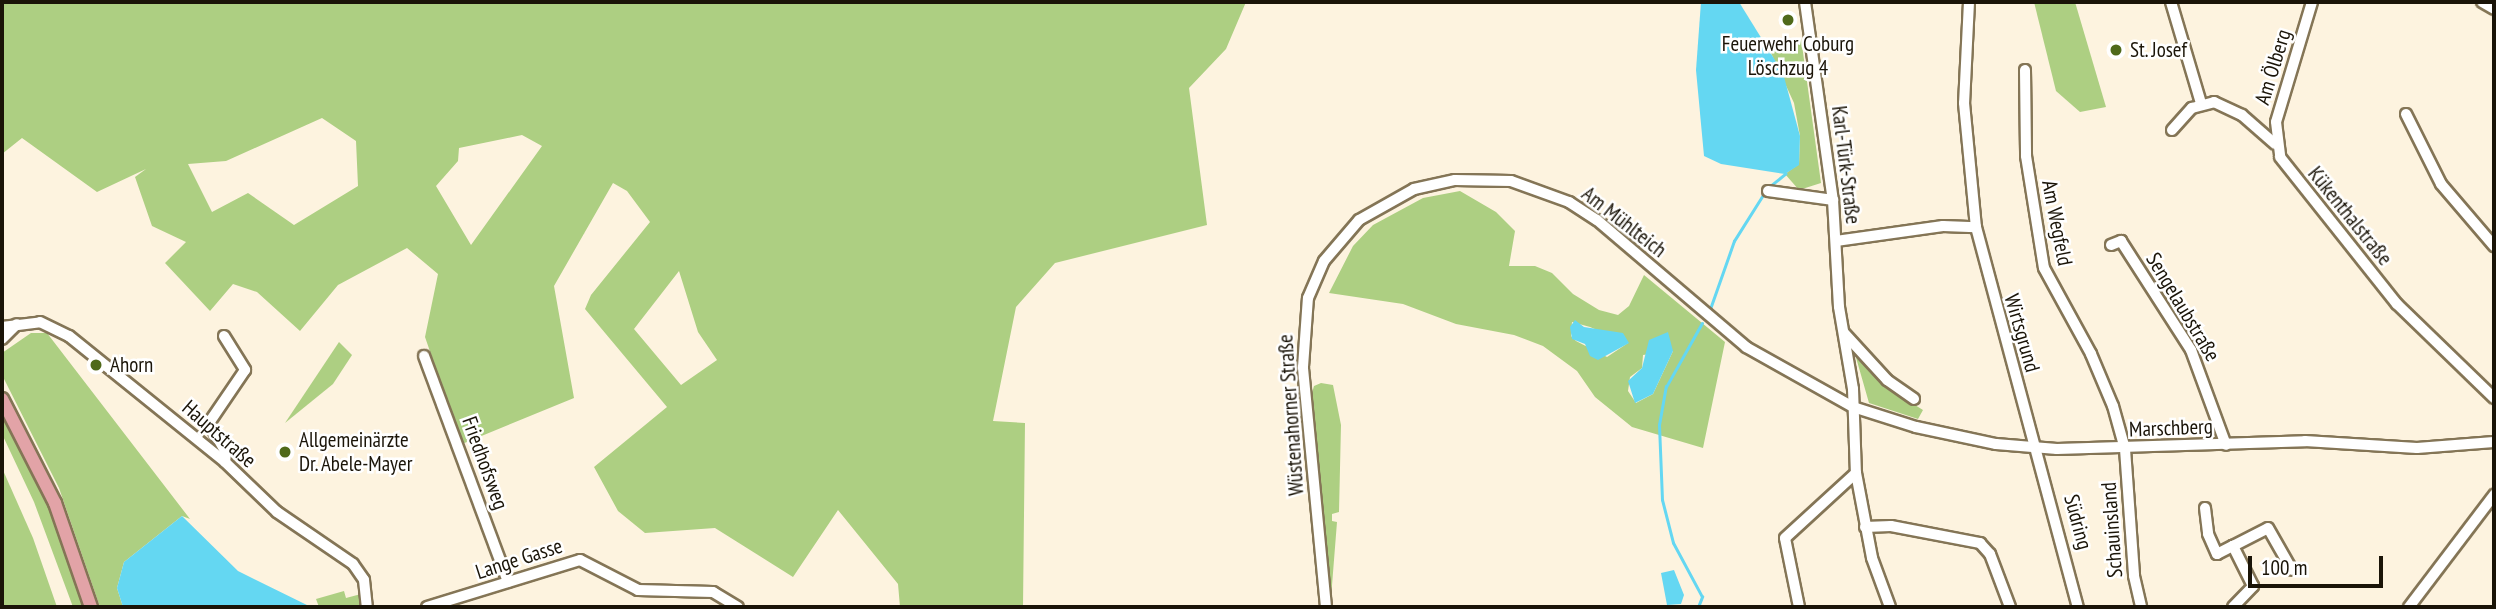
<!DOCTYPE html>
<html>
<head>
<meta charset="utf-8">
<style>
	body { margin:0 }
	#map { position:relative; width:2496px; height:609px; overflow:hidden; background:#fdf3df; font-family:"PT Sans Narrow",sans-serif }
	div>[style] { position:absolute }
	.green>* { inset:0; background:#adcf82 }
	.water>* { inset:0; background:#64d7f2 }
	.stream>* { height:2.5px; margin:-1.25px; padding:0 1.25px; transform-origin:1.25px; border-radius:1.25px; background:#64d7f2 }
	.roads { filter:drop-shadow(2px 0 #847556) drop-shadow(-2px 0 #847556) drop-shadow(0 2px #847556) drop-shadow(0 -2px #847556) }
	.minor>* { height:10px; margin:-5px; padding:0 5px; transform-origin:5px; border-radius:5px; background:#fff }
	.major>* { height:12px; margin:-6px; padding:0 6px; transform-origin:6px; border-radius:6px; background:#e2a3a7 }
	.dots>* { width:19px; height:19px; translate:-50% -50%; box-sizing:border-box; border:4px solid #fff; border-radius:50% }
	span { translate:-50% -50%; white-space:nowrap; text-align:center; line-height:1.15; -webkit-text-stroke:5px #fff; paint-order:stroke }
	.poi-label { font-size:21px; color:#1a1408 }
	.left { translate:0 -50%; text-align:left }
	.street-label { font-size:21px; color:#1a1408 }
	.frame { position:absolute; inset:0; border:4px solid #1a1408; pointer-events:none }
	.scale { position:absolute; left:2248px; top:556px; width:135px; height:32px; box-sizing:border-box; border:4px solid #1a1408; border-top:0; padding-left:9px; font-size:21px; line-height:24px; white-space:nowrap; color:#1a1408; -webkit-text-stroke:5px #fff; paint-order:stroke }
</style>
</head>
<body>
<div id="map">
	<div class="green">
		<i style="clip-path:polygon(evenodd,2px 2px,1246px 2px,1226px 49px,1189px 88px,1207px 225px,1055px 263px,1016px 307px,993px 421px,1025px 423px,1023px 607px,900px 607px,898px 584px,838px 510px,793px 577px,715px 528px,645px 533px,618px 511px,594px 467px,667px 407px,585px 309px,591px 295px,650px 222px,627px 191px,613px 183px,554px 286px,574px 398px,462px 444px,425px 337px,438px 274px,407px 248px,338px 285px,300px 331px,257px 292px,233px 284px,210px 311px,165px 263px,186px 242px,152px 226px,135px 177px,146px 169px,97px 192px,22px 138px,2px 154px,2px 2px,322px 118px,356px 141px,358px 186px,294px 225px,248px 193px,212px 212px,188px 164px,226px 161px,322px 118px,2px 2px,522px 135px,542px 146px,471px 245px,436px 186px,458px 161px,459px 148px,522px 135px,2px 2px,679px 271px,698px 332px,717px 360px,681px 385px,634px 329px,679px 271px)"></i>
		<i style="clip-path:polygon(2034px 2px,2075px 2px,2106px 107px,2080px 112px,2056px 91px)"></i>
		<i style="clip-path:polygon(1801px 38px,1821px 183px,1799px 190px,1785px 174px,1799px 164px,1800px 136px,1794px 103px,1765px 40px)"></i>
		<i style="clip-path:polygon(evenodd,1460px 191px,1496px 212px,1515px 231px,1509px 266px,1535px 266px,1552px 273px,1573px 294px,1599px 310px,1618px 315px,1629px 306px,1644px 275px,1725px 342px,1703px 448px,1632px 427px,1595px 397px,1577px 371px,1543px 346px,1514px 335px,1456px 324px,1403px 304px,1329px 293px,1353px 246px,1373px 225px,1423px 198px,1460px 191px,1572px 322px,1590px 327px,1628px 343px,1607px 357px,1576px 341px,1571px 336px,1572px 322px,1460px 191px,1673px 351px,1653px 394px,1636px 403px,1628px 391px,1630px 377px,1642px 368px,1643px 355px,1673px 351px)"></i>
		<i style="clip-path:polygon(31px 333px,47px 333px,190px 519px,182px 516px,124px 562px,117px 588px,123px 607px,100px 607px,59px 488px,2px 375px,2px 353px)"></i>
		<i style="clip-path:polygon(339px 342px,352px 355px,333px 384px,285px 423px)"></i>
		<i style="clip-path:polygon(1855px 354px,1889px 389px,1923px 410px,1918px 419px,1869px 403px)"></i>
		<i style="clip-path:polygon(1321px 383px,1333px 385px,1341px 425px,1339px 512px,1332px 514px,1332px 521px,1337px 522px,1331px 598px,1311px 396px,1314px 386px)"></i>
		<i style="clip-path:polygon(2px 411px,57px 523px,85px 607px,73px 607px,34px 502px,2px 434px)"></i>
		<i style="clip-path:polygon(2px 468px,33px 538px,57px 607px,2px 607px)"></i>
		<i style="clip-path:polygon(344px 591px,346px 598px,361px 594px,362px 607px,319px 607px,316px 599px)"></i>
	</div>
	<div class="water">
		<i style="clip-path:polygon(1701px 2px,1739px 2px,1783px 73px,1800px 136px,1799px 165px,1785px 174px,1721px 164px,1704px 156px,1696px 70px)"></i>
		<i style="clip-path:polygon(1575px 320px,1584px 327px,1623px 333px,1629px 343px,1598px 360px,1590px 356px,1585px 344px,1572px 339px,1570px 327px)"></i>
		<i style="clip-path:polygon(1668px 332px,1673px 351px,1653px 394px,1635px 403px,1628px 381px,1642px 368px,1649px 340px)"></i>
		<i style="clip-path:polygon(182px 516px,238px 571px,311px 607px,123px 607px,117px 588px,124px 562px)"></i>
		<i style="clip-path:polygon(1674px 570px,1684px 595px,1681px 604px,1667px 605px,1661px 573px)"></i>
	</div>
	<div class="stream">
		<i style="left:1769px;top:187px;width:21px;rotate:-39deg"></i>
		<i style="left:1709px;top:312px;width:75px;rotate:-70.6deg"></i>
		<i style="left:1734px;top:241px;width:54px;rotate:-57.8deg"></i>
		<i style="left:1698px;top:607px;width:11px;rotate:-68deg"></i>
		<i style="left:1702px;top:597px;width:61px;rotate:-118.2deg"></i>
		<i style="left:1673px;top:543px;width:44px;rotate:-104.3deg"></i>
		<i style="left:1662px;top:500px;width:75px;rotate:-92.3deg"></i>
		<i style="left:1659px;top:425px;width:39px;rotate:-80deg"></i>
		<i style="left:1666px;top:387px;width:73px;rotate:-60.6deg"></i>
	</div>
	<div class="roads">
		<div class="minor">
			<i style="left:1805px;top:2px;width:200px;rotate:82deg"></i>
			<i style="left:1833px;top:200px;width:107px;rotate:86.8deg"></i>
			<i style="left:1839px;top:307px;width:83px;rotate:80.3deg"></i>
			<i style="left:1853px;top:389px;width:84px;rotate:88deg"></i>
			<i style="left:1856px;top:473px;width:86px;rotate:79.3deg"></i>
			<i style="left:1872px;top:558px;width:52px;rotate:69.8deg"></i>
			<i style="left:1969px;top:2px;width:101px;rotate:92.8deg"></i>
			<i style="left:1964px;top:103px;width:125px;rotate:84.5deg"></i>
			<i style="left:1976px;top:227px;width:393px;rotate:75deg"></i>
			<i style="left:2171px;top:2px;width:105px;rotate:73.5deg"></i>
			<i style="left:2312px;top:2px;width:125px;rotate:106.7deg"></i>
			<i style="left:2276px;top:122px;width:35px;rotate:83deg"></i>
			<i style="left:2280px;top:157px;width:188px;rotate:51.5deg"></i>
			<i style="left:2397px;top:304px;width:135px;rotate:44.1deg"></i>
			<i style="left:2482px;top:2px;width:14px;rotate:30deg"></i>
			<i style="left:2025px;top:70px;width:86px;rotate:89.3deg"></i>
			<i style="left:2026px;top:156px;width:113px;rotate:80.9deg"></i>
			<i style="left:2044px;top:268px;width:98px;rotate:61.3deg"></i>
			<i style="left:2091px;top:354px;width:56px;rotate:67.1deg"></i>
			<i style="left:2113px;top:406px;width:45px;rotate:74.4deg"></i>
			<i style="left:2125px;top:449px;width:127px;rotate:85.9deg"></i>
			<i style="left:2134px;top:576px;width:32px;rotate:77deg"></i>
			<i style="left:2406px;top:114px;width:78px;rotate:63.4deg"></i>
			<i style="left:2441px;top:184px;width:82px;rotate:49.5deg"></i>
			<i style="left:2172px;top:130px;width:30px;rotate:-48deg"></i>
			<i style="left:2192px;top:108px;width:23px;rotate:-15deg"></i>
			<i style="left:2214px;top:102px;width:31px;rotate:25deg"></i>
			<i style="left:2242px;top:115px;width:44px;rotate:41.3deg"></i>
			<i style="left:1768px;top:191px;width:66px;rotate:7.9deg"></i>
			<i style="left:1836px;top:241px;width:108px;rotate:-8deg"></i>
			<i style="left:1943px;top:226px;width:33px;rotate:2deg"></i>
			<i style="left:2111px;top:245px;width:11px;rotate:-22deg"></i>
			<i style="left:2121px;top:241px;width:130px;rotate:57.3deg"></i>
			<i style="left:2191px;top:350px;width:101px;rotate:69.8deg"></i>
			<i style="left:2px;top:327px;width:38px;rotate:-7deg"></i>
			<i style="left:40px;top:322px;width:32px;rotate:26deg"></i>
			<i style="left:69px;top:336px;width:201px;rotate:38.9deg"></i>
			<i style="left:225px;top:462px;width:72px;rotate:43.9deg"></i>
			<i style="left:277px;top:512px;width:92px;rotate:34.4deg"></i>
			<i style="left:353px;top:564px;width:19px;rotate:55deg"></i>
			<i style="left:364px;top:580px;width:27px;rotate:84deg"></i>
			<i style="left:1844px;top:333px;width:64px;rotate:47.5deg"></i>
			<i style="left:1887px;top:380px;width:33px;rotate:35deg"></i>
			<i style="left:224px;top:336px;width:40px;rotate:58deg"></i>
			<i style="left:245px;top:370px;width:64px;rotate:124.2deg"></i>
			<i style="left:209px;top:423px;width:34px;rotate:60deg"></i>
			<i style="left:226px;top:453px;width:9px;rotate:96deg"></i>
			<i style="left:2px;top:339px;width:21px;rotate:-45deg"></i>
			<i style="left:424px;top:356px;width:241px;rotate:69.6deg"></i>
			<i style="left:2205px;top:508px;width:26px;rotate:83deg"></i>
			<i style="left:2208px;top:534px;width:22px;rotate:66deg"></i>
			<i style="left:2217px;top:554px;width:18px;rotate:-27deg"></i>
			<i style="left:1865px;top:527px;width:26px;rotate:-2deg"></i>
			<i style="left:1891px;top:526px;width:91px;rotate:10.8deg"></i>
			<i style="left:1980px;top:543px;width:15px;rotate:48deg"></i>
			<i style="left:1990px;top:554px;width:57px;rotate:69.3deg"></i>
			<i style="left:427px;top:607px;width:160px;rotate:-17.1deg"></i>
			<i style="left:580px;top:560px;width:65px;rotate:27.3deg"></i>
			<i style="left:638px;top:590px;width:75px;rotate:1.5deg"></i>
			<i style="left:713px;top:592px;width:29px;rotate:31deg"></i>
			<i style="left:1326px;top:607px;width:241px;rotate:-95.5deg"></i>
			<i style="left:1303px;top:367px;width:69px;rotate:-85.9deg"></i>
			<i style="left:1308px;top:298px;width:40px;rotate:-66.6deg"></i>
			<i style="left:1324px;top:261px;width:54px;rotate:-49.5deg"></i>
			<i style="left:1359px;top:220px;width:63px;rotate:-29.4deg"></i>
			<i style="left:1414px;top:189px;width:42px;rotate:-12.4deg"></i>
			<i style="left:1455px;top:180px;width:56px;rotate:1deg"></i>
			<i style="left:1511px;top:181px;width:62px;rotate:19.9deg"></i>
			<i style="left:1569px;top:202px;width:33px;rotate:33deg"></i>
			<i style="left:1597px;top:220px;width:196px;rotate:40.4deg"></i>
			<i style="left:1746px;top:347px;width:123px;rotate:29.3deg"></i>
			<i style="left:1853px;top:407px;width:66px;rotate:17.6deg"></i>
			<i style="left:1916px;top:427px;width:82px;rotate:12deg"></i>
			<i style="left:1996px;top:444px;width:61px;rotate:4.7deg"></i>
			<i style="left:2057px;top:449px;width:248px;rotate:-1.8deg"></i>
			<i style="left:2305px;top:441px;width:112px;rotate:3.6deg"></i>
			<i style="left:2417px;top:448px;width:77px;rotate:-4.5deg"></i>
			<i style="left:1799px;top:607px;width:70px;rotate:-101.5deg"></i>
			<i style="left:1785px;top:538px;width:96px;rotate:-42.5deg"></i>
			<i style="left:2233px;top:607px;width:29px;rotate:-46deg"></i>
			<i style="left:2253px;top:586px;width:45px;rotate:-116.6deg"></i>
			<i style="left:2233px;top:546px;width:39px;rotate:-27deg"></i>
			<i style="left:2268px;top:528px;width:48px;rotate:60.3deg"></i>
			<i style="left:2409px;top:607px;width:141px;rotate:-52.8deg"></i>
		</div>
		<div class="major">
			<i style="left:2px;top:399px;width:117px;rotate:63deg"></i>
			<i style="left:55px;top:503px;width:110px;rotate:70.9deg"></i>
		</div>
	</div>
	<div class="dots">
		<i style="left:1788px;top:20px;background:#4f691a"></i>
		<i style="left:2116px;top:50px;background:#4f691a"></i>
		<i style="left:96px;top:365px;background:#4f691a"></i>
		<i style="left:285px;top:452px;background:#4f691a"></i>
	</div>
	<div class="poi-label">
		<span style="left:1788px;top:56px">Feuerwehr Coburg<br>Löschzug 4</span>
		<span class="left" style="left:2130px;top:50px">St. Josef</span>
		<span class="left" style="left:110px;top:365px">Ahorn</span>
		<span class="left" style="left:299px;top:452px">Allgemeinärzte<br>Dr. Abele-Mayer</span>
	</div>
	<div class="street-label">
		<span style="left:2273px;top:67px;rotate:-73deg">Am Ölberg</span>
		<span style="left:1846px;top:165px;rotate:83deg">Karl-Türk-Straße</span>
		<span style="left:2350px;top:216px;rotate:51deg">Kükenthalstraße</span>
		<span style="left:1624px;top:222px;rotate:38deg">Am Mühlteich</span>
		<span style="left:2057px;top:223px;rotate:79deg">Am Wegfeld</span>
		<span style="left:2183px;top:307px;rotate:59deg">Sengelaubstraße</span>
		<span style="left:2022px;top:333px;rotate:74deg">Wirtsgrund</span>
		<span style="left:1291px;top:415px;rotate:-94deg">Wüstenahorner Straße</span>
		<span style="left:2171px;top:428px;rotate:-2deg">Marschberg</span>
		<span style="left:219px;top:434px;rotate:41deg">Hauptstraße</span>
		<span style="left:485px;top:463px;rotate:70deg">Friedhofsweg</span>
		<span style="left:2078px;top:522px;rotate:75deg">Südring</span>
		<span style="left:2112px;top:530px;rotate:-94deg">Schauinsland</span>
		<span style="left:519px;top:559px;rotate:-18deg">Lange Gasse</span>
	</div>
	<div class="frame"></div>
	<div class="scale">100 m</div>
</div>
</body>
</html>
